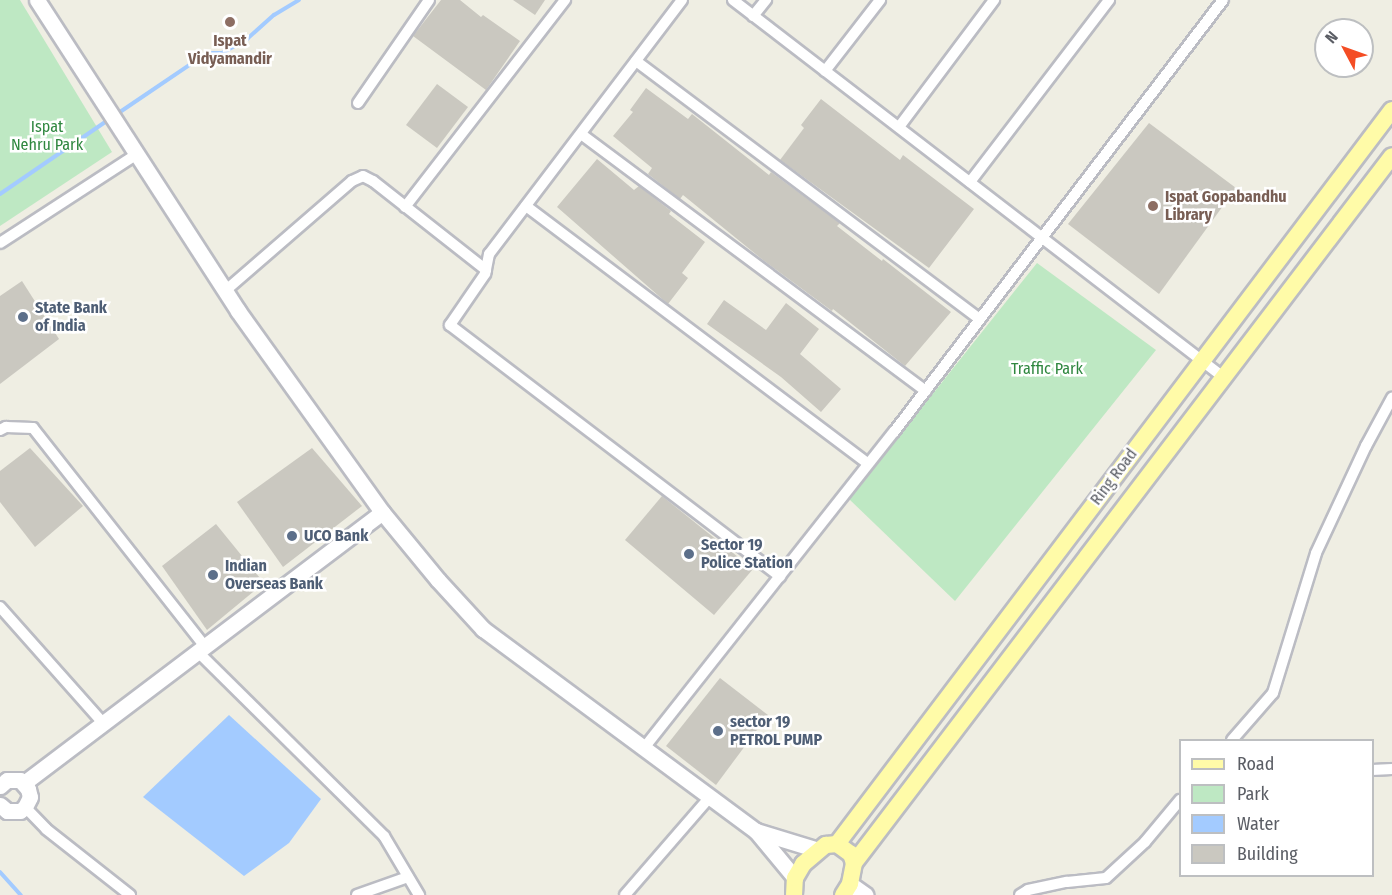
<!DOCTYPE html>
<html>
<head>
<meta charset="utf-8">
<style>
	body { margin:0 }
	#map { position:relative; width:1392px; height:895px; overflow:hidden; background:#efeee3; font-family:"Fira Sans Condensed",sans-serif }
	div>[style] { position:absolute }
	.green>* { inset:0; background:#bee8c3 }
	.water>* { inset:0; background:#a3cbff }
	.stream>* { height:4px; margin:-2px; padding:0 2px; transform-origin:2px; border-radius:2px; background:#a3cbff }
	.building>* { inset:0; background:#cac8c0 }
	.roads { filter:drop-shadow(2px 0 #bbbcc3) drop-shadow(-2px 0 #bbbcc3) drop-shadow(0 2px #bbbcc3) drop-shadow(0 -2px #bbbcc3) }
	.street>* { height:10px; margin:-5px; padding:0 5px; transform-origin:5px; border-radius:5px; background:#fff }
	.secondary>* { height:15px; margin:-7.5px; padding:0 7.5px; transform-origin:7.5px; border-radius:7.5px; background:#fff }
	.primary>* { height:16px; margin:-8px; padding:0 8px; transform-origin:8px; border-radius:8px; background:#fffba8 }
	.dots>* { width:16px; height:16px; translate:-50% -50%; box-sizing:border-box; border:3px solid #fff; border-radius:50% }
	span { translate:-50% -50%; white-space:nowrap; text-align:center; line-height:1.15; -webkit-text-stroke:5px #fff; paint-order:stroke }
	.education-label { font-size:16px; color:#785e54; font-weight:700 }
	.left { translate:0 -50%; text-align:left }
	.park-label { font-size:16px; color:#2f873f }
	.service-label { font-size:16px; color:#4e5e75; font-weight:700 }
	.street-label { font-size:16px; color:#5b5e65 }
	.legend { position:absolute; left:1179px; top:739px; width:195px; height:138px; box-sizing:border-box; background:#fff; border:2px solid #bdbfc1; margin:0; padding:8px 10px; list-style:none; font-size:18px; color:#5b5e65 }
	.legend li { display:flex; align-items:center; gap:12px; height:30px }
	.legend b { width:30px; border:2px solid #bdbfc1 }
	.north { position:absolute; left:1314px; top:18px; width:60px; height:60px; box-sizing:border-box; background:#fff; border:2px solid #bdbfc1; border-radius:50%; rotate:311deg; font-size:16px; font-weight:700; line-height:24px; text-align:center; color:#5b5e65 }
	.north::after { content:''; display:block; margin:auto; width:21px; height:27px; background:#f44d24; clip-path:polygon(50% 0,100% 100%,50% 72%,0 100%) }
</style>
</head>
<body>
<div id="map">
	<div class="green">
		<i style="clip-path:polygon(0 0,20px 0,112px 152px,0 226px)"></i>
		<i style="clip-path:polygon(1037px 263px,1156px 350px,955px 601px,849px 499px)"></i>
	</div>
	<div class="water">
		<i style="clip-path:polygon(229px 715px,321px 799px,289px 843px,244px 876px,143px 797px)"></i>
	</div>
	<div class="stream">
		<i style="left:117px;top:114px;width:109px;rotate:-34.1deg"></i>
		<i style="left:207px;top:53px;width:15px"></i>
		<i style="left:222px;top:53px;width:29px;rotate:-29deg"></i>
		<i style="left:247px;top:39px;width:36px;rotate:-42deg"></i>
		<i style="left:274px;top:15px;width:29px;rotate:-31deg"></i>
		<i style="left:0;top:194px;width:135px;rotate:-34.4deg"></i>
		<i style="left:0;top:872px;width:31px;rotate:48deg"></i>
	</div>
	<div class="building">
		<i style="clip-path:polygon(441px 0,460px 0,481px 17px,483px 15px,520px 41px,486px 90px,413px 36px)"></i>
		<i style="clip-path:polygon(513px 0,545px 0,535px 15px)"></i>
		<i style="clip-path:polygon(437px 84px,468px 107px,437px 148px,406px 125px)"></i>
		<i style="clip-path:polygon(646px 88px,688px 119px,692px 114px,769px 175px,771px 172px,840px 223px,837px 226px,882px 261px,883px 259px,951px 312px,905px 366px,833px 309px,832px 311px,763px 260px,683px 195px,680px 199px,648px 174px,652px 168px,613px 136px,633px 112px,630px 110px)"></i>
		<i style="clip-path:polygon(821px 99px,900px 160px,903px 155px,974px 209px,929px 268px,780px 160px,804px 128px,801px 125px)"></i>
		<i style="clip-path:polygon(1149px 123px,1236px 188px,1159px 294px,1068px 224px)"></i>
		<i style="clip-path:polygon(597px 159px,634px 190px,639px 186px,671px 211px,669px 214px,705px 242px,682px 273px,688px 278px,668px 304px,557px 207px)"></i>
		<i style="clip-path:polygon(22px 281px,59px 339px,0 384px,0 296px)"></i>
		<i style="clip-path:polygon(724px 300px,766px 330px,786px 303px,819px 329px,800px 354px,841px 389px,821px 412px,781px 377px,707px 324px)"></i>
		<i style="clip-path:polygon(30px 448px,83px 506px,35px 547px,0 502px,0 471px)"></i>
		<i style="clip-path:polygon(312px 448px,362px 506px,283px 567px,237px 502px)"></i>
		<i style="clip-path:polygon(662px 496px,753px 569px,714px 615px,625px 540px)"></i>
		<i style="clip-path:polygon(216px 524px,264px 583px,207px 630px,162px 566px)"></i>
		<i style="clip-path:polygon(720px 678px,768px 715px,716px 785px,666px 746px)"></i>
	</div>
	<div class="roads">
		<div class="street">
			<i style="left:682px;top:0;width:319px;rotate:127.2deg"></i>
			<i style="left:489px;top:254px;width:20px;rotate:101deg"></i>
			<i style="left:485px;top:274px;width:62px;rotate:124.5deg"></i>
			<i style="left:450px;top:325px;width:415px;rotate:37.3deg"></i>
			<i style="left:733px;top:0;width:618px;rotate:37.57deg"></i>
			<i style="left:753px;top:16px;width:21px;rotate:-51deg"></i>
			<i style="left:636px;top:61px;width:430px;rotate:36.9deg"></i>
			<i style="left:825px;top:71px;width:90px;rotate:-52.2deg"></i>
			<i style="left:358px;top:103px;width:125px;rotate:-55.4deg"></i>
			<i style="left:899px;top:127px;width:159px;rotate:-53.2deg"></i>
			<i style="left:581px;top:134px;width:430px;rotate:36.7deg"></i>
			<i style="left:970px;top:182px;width:229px;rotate:-52.6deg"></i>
			<i style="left:526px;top:206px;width:428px;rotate:37deg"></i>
			<i style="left:405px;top:207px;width:262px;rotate:-52.3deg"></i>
			<i style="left:0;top:243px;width:163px;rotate:-33deg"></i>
			<i style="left:225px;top:291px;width:168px;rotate:-40.9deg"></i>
			<i style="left:352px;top:181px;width:12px;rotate:-24deg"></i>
			<i style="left:363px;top:176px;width:11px;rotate:27deg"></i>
			<i style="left:373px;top:181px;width:144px;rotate:38.2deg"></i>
			<i style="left:0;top:430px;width:7px;rotate:-27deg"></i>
			<i style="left:6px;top:427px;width:27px;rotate:2deg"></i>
			<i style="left:33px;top:428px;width:276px;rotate:51.8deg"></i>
			<i style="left:0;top:607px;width:155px;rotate:48.4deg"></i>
			<i style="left:197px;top:651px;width:263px;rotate:44.7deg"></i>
			<i style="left:384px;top:836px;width:69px;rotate:59.3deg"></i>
			<i style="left:1232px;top:740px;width:62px;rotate:-48.9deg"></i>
			<i style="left:1273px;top:693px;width:146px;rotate:-72.9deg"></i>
			<i style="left:1316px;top:553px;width:118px;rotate:-65deg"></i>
			<i style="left:1366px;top:446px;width:55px;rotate:-61.6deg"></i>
			<i style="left:644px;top:748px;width:403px;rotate:-51.7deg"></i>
			<i style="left:894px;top:432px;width:543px;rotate:-52.71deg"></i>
			<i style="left:1372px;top:770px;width:20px;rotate:-3deg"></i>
			<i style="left:25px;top:807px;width:30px;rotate:46deg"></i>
			<i style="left:46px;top:829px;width:107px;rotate:38.2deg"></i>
			<i style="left:357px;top:895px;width:54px;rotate:-19.4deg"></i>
			<i style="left:625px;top:895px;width:130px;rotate:-49.1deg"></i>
			<i style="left:1020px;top:895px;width:9px;rotate:-32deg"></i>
			<i style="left:1028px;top:890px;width:40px;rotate:-12deg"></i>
			<i style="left:1067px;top:882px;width:39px;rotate:-6deg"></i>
			<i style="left:1106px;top:878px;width:53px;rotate:-42.7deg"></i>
			<i style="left:1145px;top:842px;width:55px;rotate:-50.2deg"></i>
		</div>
		<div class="secondary">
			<i style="left:37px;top:0;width:370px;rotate:57.1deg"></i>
			<i style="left:238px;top:311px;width:247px;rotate:54.4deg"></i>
			<i style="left:382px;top:512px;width:88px;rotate:50.5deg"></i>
			<i style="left:438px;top:580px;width:67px;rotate:47.4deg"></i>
			<i style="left:483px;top:629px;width:340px;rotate:36.5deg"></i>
			<i style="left:756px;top:831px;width:61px;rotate:50.3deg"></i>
			<i style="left:24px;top:783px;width:449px;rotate:-37.1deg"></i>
			<i style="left:0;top:786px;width:9px;rotate:-41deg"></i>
			<i style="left:7px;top:780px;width:13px"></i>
			<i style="left:20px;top:780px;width:12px;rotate:48deg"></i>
			<i style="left:28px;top:789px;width:8px;rotate:76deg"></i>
			<i style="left:30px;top:797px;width:11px;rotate:117deg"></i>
			<i style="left:25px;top:807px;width:6px;rotate:141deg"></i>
			<i style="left:20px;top:811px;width:13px;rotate:180deg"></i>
			<i style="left:7px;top:811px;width:9px;rotate:-139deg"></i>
			<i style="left:756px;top:831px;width:65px;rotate:17deg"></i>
			<i style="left:850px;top:884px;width:19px;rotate:35deg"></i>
		</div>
		<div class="primary">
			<i style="left:837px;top:844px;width:920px;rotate:-52.91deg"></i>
			<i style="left:854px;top:863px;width:888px;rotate:-52.73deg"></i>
			<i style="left:794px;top:895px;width:17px;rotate:-87deg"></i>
			<i style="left:795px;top:878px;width:16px;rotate:-60deg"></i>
			<i style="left:803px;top:864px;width:30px;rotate:-40deg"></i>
			<i style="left:826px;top:845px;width:11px;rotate:-5deg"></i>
			<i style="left:837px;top:844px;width:17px;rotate:36deg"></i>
			<i style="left:851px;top:854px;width:9px;rotate:72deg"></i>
			<i style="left:854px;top:863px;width:21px;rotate:101deg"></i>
			<i style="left:850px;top:884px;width:13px;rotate:122deg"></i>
		</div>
	</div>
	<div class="dots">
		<i style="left:230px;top:22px;background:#8d6e63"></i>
		<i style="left:1153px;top:206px;background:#8d6e63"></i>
		<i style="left:23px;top:317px;background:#5c6f8a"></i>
		<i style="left:292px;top:536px;background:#5c6f8a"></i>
		<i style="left:689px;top:554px;background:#5c6f8a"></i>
		<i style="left:213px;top:575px;background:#5c6f8a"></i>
		<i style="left:718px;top:731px;background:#5c6f8a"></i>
	</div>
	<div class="education-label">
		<span style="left:230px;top:50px">Ispat<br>Vidyamandir</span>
		<span class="left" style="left:1165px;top:206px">Ispat Gopabandhu<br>Library</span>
	</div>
	<div class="park-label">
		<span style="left:47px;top:136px">Ispat<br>Nehru Park</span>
		<span style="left:1047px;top:369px">Traffic Park</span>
	</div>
	<div class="service-label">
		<span class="left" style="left:35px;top:317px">State Bank<br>of India</span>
		<span class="left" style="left:304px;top:536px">UCO Bank</span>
		<span class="left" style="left:701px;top:554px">Sector 19<br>Police Station</span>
		<span class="left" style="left:225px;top:575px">Indian<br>Overseas Bank</span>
		<span class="left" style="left:730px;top:731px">sector 19<br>PETROL PUMP</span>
	</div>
	<div class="street-label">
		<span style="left:1114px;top:477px;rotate:-53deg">Ring Road</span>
	</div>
	<ul class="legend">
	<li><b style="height:8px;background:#fffba8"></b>Road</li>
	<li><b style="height:16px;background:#bee8c3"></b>Park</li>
	<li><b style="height:16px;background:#a3cbff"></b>Water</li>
	<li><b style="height:16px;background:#cac8c0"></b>Building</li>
	</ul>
	<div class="north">N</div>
</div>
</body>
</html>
